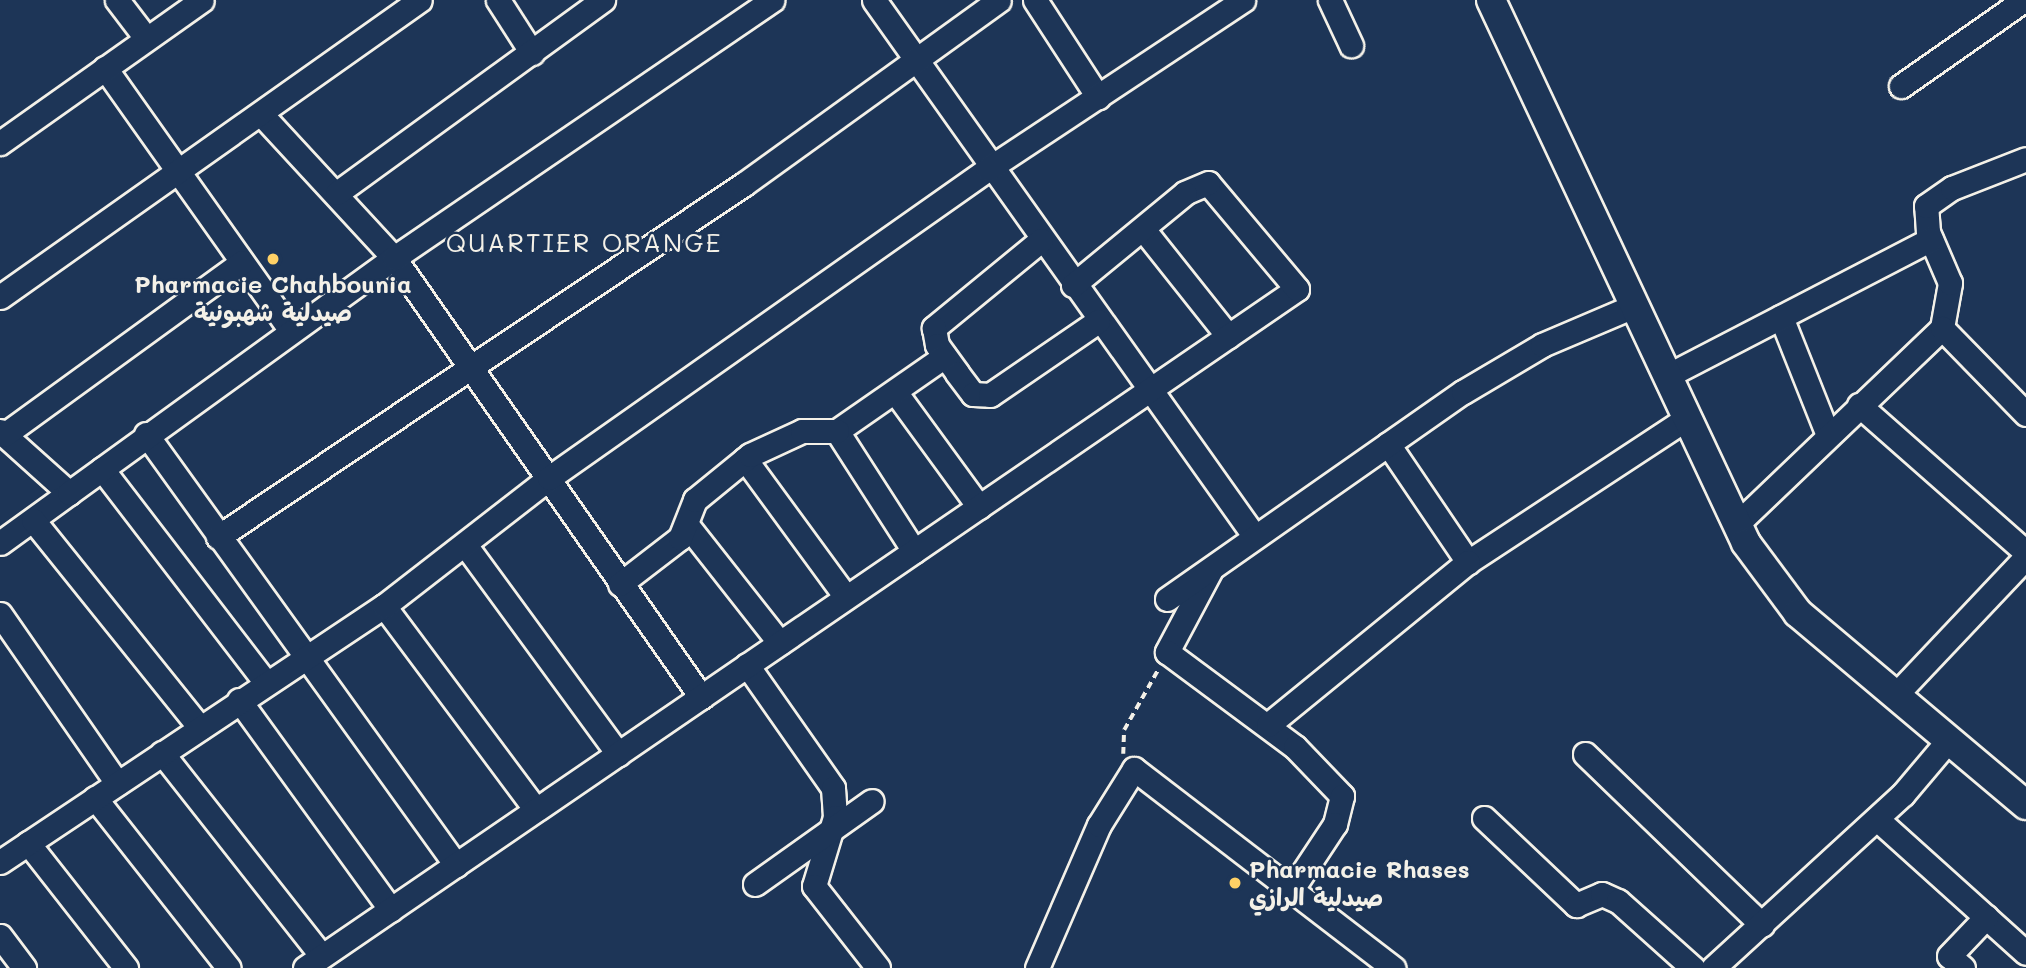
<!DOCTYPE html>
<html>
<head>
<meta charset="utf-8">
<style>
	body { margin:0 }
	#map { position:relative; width:2026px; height:968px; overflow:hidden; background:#1d3557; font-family:Mali,"Playpen Sans Arabic",sans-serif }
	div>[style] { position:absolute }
	.path>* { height:3.5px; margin-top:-1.75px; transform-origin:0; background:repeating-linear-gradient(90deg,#f4f1e8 0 7px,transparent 0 12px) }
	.roads { filter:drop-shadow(2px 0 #f4f1e8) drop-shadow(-2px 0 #f4f1e8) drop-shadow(0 2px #f4f1e8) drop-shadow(0 -2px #f4f1e8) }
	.minor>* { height:23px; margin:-11.5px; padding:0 11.5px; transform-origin:11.5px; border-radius:11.5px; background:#1d3557 }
	.major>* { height:28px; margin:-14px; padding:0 14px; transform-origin:14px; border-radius:14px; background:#1d3557 }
	.dots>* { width:19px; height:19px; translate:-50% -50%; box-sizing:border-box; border:4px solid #1d3557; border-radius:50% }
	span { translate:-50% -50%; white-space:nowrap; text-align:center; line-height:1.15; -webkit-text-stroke:5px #1d3557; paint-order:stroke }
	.poi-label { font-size:24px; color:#f4f1e8; font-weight:700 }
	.left { translate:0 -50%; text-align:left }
	.neighbourhood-label { font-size:26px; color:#f4f1e8; letter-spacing:2px }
</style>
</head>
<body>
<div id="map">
	<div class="path">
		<i style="left:1123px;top:754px;width:24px;rotate:-88deg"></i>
		<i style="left:1124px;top:730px;width:69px;rotate:-60.5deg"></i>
	</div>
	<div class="roads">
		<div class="minor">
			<i style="left:117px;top:0;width:48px;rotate:52.7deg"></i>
			<i style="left:498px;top:0;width:63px;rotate:57.3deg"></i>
			<i style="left:874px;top:0;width:658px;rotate:54.64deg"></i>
			<i style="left:1035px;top:0;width:116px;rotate:57deg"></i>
			<i style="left:1330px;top:0;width:50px;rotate:65deg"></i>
			<i style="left:105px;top:68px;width:322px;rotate:54.7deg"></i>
			<i style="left:1901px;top:86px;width:150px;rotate:-35deg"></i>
			<i style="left:261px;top:114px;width:196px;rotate:47.3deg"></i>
			<i style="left:394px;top:258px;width:536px;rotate:55.03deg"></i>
			<i style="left:0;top:143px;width:247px;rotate:-35.3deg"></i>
			<i style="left:337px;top:193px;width:329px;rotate:-36deg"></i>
			<i style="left:1143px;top:229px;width:137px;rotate:51.5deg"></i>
			<i style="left:1041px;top:240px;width:139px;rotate:140.6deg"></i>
			<i style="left:934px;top:328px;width:17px;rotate:80deg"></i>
			<i style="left:937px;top:345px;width:34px;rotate:54deg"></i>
			<i style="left:957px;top:373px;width:26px;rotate:53deg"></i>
			<i style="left:973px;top:394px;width:17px;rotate:3deg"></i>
			<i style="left:990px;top:395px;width:131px;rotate:-34.4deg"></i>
			<i style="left:0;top:297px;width:514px;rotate:-35.27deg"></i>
			<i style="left:1781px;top:317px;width:127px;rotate:68.3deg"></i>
			<i style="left:1942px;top:328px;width:46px;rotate:-79.9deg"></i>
			<i style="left:1950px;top:283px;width:56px;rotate:-113.3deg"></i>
			<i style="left:1928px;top:232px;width:26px;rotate:-94deg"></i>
			<i style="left:1926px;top:206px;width:32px;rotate:-35deg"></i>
			<i style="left:1952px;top:188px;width:79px;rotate:-21.4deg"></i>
			<i style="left:1667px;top:376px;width:297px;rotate:-27.4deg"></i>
			<i style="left:896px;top:393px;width:141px;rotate:53.9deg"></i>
			<i style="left:1859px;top:405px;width:222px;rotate:41.4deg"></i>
			<i style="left:0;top:431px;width:93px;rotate:41.9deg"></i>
			<i style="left:69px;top:493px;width:85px;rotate:144.1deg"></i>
			<i style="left:146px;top:434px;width:531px;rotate:54.27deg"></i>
			<i style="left:4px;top:435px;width:294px;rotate:-36deg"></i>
			<i style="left:1388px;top:444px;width:143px;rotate:55.9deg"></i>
			<i style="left:1468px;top:562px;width:262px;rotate:-33.3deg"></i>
			<i style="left:745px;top:459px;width:171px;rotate:53.8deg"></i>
			<i style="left:102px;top:469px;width:270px;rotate:52.5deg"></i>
			<i style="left:69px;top:493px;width:401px;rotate:-35.9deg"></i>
			<i style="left:394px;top:258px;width:458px;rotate:-34.3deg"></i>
			<i style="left:33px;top:520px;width:267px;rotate:51.2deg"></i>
			<i style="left:1737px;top:524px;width:284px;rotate:-43.7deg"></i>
			<i style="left:1942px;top:328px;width:120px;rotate:45.7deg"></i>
			<i style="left:687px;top:525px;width:150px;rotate:51.8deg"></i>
			<i style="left:218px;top:537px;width:633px;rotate:-33.87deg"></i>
			<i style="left:744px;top:184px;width:314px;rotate:-35.8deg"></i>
			<i style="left:466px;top:546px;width:258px;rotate:53.8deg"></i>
			<i style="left:914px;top:551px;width:143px;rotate:-122.7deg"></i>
			<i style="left:837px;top:431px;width:131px;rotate:-34.8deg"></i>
			<i style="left:1210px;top:571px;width:92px;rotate:118deg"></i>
			<i style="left:1167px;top:652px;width:159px;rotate:36.6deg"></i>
			<i style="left:1295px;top:747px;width:68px;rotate:46.2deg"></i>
			<i style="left:1342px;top:796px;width:29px;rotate:104deg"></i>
			<i style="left:1335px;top:824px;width:78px;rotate:123.5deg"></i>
			<i style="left:620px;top:584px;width:76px;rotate:-37.5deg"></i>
			<i style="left:680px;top:538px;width:41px;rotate:-68.5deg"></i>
			<i style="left:695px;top:500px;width:71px;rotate:-39.3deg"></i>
			<i style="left:750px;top:455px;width:57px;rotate:-24.8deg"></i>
			<i style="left:802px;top:431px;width:35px"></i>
			<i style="left:1167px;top:599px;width:361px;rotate:-35deg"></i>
			<i style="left:1463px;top:392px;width:92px;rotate:-30.7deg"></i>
			<i style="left:1542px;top:345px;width:100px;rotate:-23deg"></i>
			<i style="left:384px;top:606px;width:254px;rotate:53.3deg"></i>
			<i style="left:0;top:614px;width:206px;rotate:55.3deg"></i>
			<i style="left:747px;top:665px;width:150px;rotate:55deg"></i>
			<i style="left:833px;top:788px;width:29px;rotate:86deg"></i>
			<i style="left:835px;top:817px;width:72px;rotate:106.9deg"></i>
			<i style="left:814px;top:886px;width:104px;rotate:52deg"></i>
			<i style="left:1905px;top:685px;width:176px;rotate:-46.6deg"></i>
			<i style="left:239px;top:700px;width:259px;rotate:54.1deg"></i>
			<i style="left:1268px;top:725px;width:258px;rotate:-39.2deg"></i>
			<i style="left:162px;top:753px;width:258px;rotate:51.8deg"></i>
			<i style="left:1585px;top:754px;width:246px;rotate:44deg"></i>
			<i style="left:95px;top:798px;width:216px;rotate:51.8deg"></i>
			<i style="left:1484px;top:818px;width:127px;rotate:43.4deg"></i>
			<i style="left:1576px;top:905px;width:28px;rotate:-23deg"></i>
			<i style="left:1602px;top:894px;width:17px;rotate:24deg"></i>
			<i style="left:1618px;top:901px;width:101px;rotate:41.8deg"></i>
			<i style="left:1877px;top:819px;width:200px;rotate:42deg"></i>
			<i style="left:28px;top:843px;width:159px;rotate:51.9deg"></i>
			<i style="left:0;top:862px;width:462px;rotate:-33.7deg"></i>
			<i style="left:384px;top:606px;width:209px;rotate:-37.8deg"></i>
			<i style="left:549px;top:478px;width:537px;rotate:-35.14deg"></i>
			<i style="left:988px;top:169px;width:306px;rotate:-33.5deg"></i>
			<i style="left:755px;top:884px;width:143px;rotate:-35.4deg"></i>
			<i style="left:0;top:936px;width:40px;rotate:53deg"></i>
			<i style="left:305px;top:968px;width:1202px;rotate:-34.39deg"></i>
			<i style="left:1297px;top:289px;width:138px;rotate:-130deg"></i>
			<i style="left:1208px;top:183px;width:25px;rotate:157deg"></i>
			<i style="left:1185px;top:193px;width:145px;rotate:140.6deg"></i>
			<i style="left:1037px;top:968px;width:156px;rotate:-66.6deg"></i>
			<i style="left:1099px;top:825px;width:66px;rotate:-58deg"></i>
			<i style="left:1134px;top:769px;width:327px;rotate:37.5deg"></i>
			<i style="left:1713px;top:968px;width:258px;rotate:-42.5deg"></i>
			<i style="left:1903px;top:794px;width:68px;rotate:-49.8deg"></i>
			<i style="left:1963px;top:968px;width:18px;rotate:-139deg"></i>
			<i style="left:1949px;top:956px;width:54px;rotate:-46.5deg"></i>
		</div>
		<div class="major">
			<i style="left:1491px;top:0;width:600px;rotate:64.84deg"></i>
			<i style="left:1746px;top:543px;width:87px;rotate:53.4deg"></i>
			<i style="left:1798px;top:613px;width:298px;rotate:40.1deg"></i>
		</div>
	</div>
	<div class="dots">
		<i style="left:273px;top:259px;background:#ffd166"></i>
		<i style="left:1235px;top:883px;background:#ffd166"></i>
	</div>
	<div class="poi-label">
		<span style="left:273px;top:298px">Pharmacie Chahbounia<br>صيدلية شهبونية</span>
		<span class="left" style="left:1249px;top:883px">Pharmacie Rhases<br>صيدلية الرازي</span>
	</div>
	<div class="neighbourhood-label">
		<span style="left:584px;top:243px">QUARTIER ORANGE</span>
	</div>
</div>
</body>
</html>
